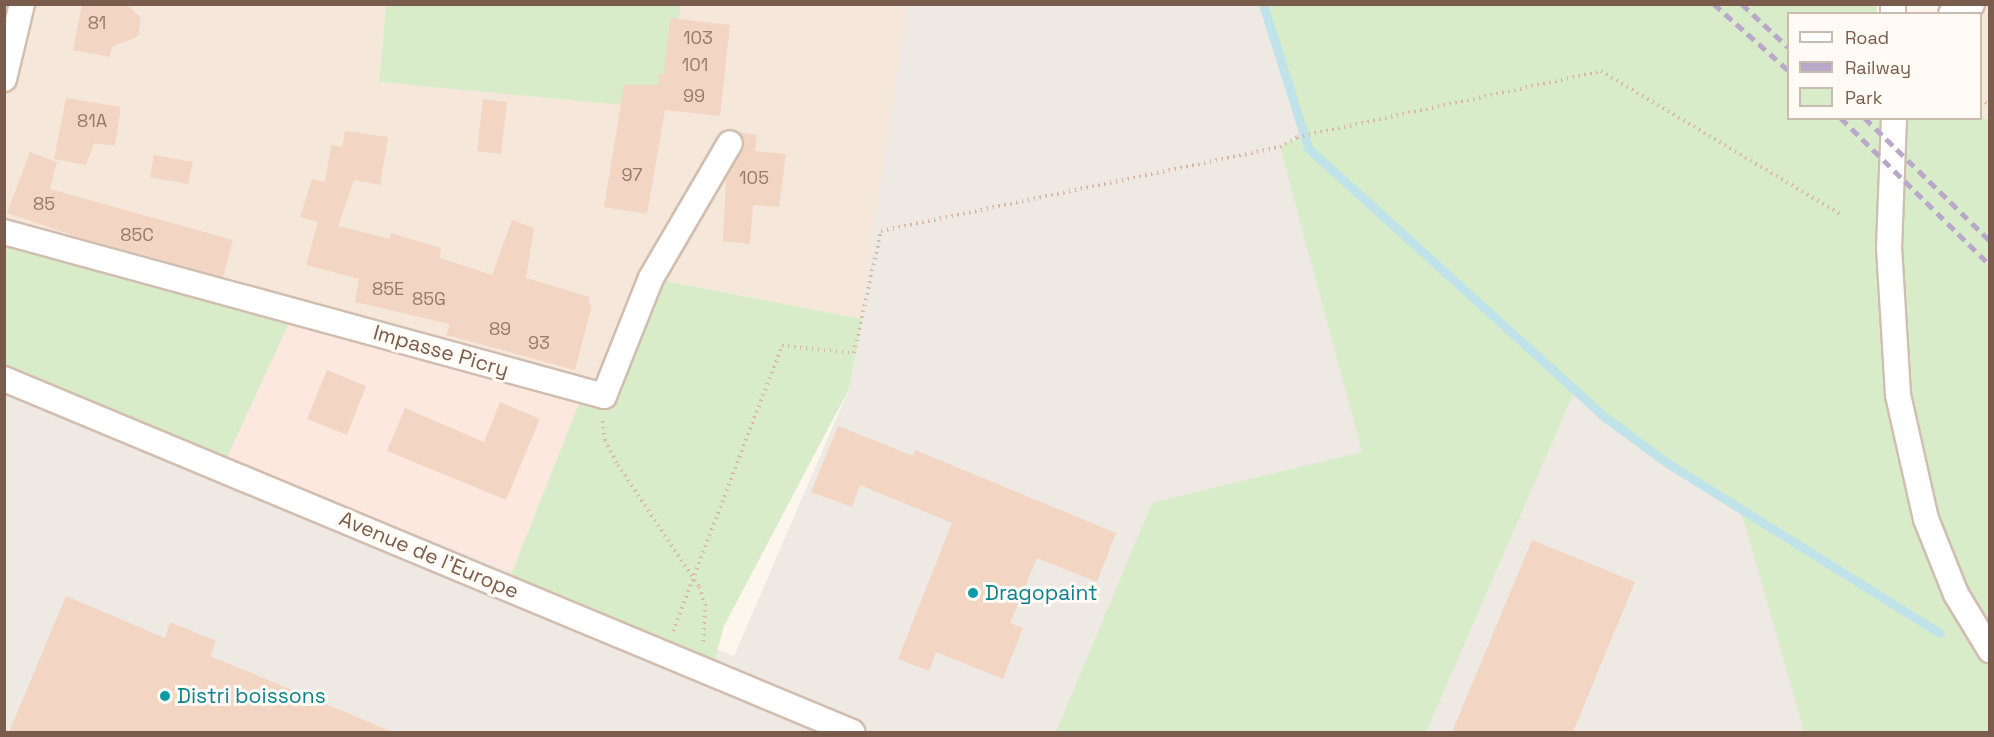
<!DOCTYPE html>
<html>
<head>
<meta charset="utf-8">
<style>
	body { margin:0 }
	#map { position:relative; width:1994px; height:737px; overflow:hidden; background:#fdf6ec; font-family:"Space Grotesk",sans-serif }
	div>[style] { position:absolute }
	.residential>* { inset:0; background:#f5e8da }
	.commercial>* { inset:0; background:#fde8e0 }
	.industrial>* { inset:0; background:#efe9e4 }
	.green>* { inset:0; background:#d8ecc9 }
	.stream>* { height:9px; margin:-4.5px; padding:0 4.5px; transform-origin:4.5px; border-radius:4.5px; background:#bfe3e8 }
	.building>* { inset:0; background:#f3d5c3 }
	.path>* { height:4px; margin-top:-2px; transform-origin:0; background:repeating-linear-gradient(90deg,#d9b8a5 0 1.5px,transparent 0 6px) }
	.roads { filter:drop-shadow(2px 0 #d1beb0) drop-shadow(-2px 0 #d1beb0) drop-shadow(0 2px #d1beb0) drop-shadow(0 -2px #d1beb0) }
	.street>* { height:24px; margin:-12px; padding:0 12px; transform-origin:12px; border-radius:12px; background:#fff }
	.rail>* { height:4.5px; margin-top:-2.25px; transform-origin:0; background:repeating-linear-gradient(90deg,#b9a8c9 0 9px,transparent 0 15px) }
	.dots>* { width:16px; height:16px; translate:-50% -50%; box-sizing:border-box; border:3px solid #fffaf3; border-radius:50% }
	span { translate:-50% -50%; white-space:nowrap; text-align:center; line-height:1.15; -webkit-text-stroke:6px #fffaf3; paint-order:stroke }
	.number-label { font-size:18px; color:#987a6a }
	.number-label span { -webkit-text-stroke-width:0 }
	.street-label { font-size:21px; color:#7a5c4d }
	.culture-label { font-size:21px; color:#0d838f }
	.left { translate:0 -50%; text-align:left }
	.frame { position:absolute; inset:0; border:6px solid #7a5c4d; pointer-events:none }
	.legend { position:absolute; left:1787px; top:12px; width:195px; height:108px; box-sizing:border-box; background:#fffaf3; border:2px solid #cabbb1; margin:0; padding:8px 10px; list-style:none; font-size:18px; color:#7a5c4d }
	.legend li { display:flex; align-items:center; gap:12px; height:30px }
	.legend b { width:30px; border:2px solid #cabbb1 }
</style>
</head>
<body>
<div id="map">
	<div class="residential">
		<i style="clip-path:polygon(4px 5px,386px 5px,379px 82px,668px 108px,681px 5px,920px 5px,862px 319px,652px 278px,604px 396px,5px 232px)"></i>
		<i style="clip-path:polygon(1943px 5px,1989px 5px,1989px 121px,1981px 115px,1980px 14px,1942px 14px)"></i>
	</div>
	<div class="commercial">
		<i style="clip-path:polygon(295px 310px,584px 391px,506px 587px,5px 732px)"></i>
	</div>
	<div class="industrial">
		<i style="clip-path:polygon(908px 5px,1541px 5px,1989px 732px,5px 732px,4px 377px,734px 656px,849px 389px)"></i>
	</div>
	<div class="green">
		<i style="clip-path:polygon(386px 5px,681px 5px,667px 109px,379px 82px)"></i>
		<i style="clip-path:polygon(1264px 5px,1877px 5px,1877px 13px,1788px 14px,1788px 118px,1980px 118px,1981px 115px,1989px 121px,1989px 732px,1804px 732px,1740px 508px,1669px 464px,1575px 390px,1426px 732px,1056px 732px,1152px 503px,1362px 452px,1280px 147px,1304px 135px)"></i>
		<i style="clip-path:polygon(5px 239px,295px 310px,222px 468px,5px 379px)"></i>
		<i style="clip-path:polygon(651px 278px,862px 319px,849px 389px,724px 626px,711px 673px,506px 587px,584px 391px,603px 396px)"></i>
	</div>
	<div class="stream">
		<i style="left:1263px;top:4px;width:151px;rotate:72.6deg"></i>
		<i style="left:1308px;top:148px;width:397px;rotate:42.2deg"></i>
		<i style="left:1602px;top:415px;width:83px;rotate:36.2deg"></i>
		<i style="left:1669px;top:464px;width:319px;rotate:32deg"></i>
	</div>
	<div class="building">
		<i style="clip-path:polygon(82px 4px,126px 4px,141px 18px,138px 36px,112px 47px,110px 57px,73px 50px)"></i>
		<i style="clip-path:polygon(670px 18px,730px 25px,720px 116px,665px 110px,647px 214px,604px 207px,624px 85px,659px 85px,658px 74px,664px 74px)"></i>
		<i style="clip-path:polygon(66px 98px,121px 107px,115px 146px,94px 143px,86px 165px,54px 159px)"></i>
		<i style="clip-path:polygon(483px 99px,507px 102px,501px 154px,477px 151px)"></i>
		<i style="clip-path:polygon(345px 131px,388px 137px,380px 185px,354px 180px,338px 226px,390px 239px,391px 233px,441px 248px,440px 258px,492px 275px,512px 220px,534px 228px,526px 278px,590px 297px,588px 304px,592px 305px,575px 370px,446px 335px,450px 324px,355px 302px,359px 279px,306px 265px,318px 222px,300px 217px,312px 179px,325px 182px,331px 145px,342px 147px)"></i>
		<i style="clip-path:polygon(738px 132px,757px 135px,755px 151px,786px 154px,779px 207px,753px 205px,750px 244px,723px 241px,726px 179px,744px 144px)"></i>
		<i style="clip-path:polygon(30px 152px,57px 162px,50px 189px,233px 240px,223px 277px,78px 237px,7px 213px)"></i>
		<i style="clip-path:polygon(154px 155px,193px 162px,188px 184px,150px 177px)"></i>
		<i style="clip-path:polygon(327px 370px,366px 386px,347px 435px,307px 419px)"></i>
		<i style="clip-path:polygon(500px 402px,540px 419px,506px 500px,387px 451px,405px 408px,484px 442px)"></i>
		<i style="clip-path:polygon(838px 426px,913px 456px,915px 450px,1116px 533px,1097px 582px,1037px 558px,1010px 623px,1023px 628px,1003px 679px,936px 652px,929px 671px,898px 659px,952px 523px,860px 485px,852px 507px,811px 492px)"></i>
		<i style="clip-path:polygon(1532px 540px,1635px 582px,1573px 732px,1452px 732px)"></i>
		<i style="clip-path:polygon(66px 596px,165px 638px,170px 622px,216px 641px,210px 656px,393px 732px,9px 732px)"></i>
	</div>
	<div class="path">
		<i style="left:1980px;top:99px;width:12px;rotate:35deg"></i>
		<i style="left:603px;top:421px;width:19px;rotate:84deg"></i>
		<i style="left:605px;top:440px;width:28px;rotate:63deg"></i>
		<i style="left:618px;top:465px;width:146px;rotate:56.4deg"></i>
		<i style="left:699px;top:587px;width:18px;rotate:71deg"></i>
		<i style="left:705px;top:604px;width:38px;rotate:93deg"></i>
		<i style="left:673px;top:631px;width:305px;rotate:-69.1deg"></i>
		<i style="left:782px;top:346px;width:72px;rotate:5.6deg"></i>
		<i style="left:854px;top:353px;width:125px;rotate:-77.5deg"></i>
		<i style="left:881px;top:231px;width:408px;rotate:-11.9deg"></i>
		<i style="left:1280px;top:147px;width:20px;rotate:-30deg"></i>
		<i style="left:1297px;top:137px;width:311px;rotate:-12.2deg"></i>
		<i style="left:1601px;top:71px;width:282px;rotate:30.9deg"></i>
	</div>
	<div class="roads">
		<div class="street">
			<i style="left:1893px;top:4px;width:10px;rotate:90deg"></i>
			<i style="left:1951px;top:14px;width:23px;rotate:-25deg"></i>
			<i style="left:4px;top:79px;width:77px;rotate:-76.5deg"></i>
			<i style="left:1894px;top:118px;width:129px;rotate:92.2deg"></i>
			<i style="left:1889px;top:247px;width:148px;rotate:86.5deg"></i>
			<i style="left:1898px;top:395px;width:127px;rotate:77.3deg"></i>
			<i style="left:1926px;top:519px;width:81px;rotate:68.2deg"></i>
			<i style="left:1956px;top:594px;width:66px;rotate:58.7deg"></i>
			<i style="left:4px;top:232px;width:622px;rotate:15.29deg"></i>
			<i style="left:604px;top:396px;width:127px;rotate:-68.3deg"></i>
			<i style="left:651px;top:278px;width:156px;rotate:-59.7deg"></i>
			<i style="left:4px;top:379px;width:919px;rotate:22.6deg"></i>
		</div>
	</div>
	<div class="rail">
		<i style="left:1714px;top:4px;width:99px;rotate:41.7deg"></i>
		<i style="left:1742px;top:4px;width:63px;rotate:43.1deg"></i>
		<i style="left:1841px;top:118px;width:209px;rotate:44.6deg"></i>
		<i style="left:1865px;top:118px;width:175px;rotate:44.5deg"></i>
	</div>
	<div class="dots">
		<i style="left:973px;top:593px;background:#0f9aa8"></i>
		<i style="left:165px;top:696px;background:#0f9aa8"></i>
	</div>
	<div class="number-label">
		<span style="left:97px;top:23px">81</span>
		<span style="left:698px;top:38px">103</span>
		<span style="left:695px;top:65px">101</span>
		<span style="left:694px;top:96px">99</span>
		<span style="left:92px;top:121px">81A</span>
		<span style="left:632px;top:175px">97</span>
		<span style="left:754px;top:178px">105</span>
		<span style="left:44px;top:204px">85</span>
		<span style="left:137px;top:235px">85C</span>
		<span style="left:388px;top:289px">85E</span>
		<span style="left:429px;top:299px">85G</span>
		<span style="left:500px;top:329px">89</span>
		<span style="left:539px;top:343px">93</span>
	</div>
	<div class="street-label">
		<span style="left:441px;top:351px;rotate:16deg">Impasse Picry</span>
		<span style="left:429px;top:555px;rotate:23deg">Avenue de l'Europe</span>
	</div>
	<div class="culture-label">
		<span class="left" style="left:985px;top:593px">Dragopaint</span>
		<span class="left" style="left:177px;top:696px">Distri boissons</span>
	</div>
	<div class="frame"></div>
	<ul class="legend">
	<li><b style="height:8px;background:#fff"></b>Road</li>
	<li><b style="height:8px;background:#b9a8c9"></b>Railway</li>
	<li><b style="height:16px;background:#d8ecc9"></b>Park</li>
	</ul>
</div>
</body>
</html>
